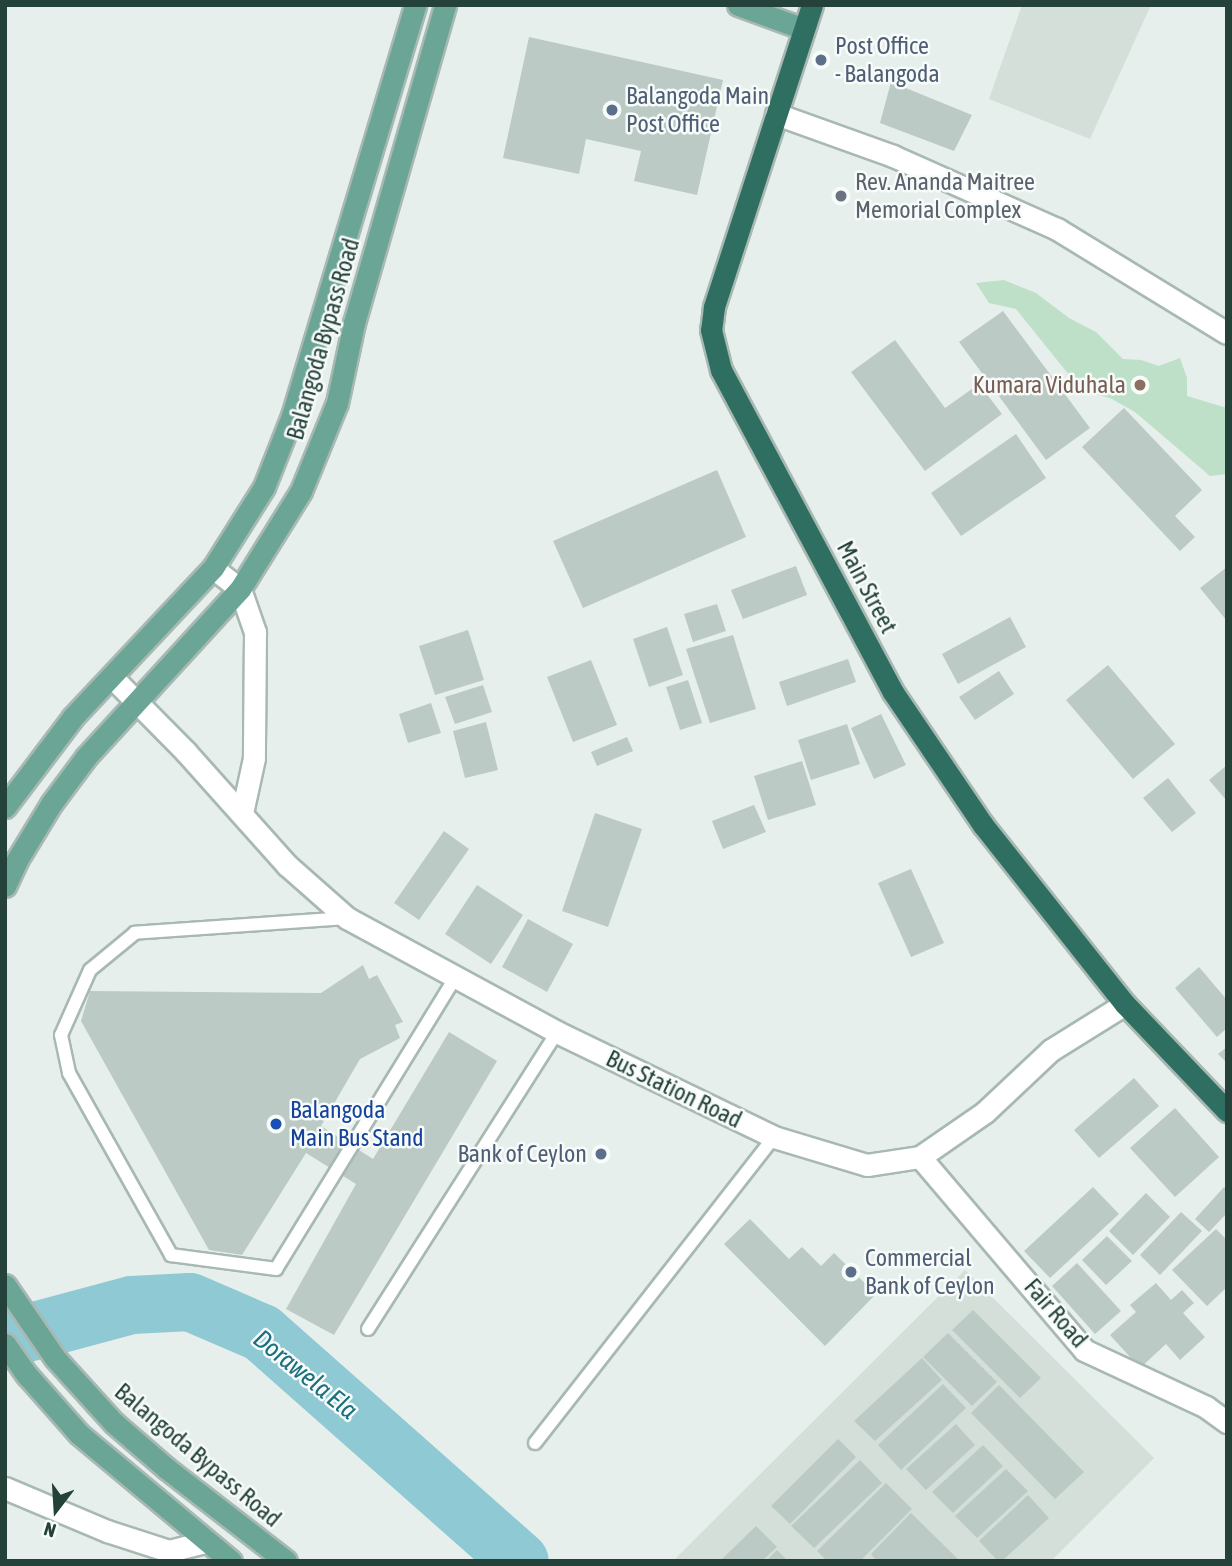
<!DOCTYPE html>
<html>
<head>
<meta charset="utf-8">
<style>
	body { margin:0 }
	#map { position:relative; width:1232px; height:1566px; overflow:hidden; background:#e6efeb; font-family:"Asap Condensed",sans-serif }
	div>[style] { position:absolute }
	.built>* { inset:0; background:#d4dfda }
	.green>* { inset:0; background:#bfe0c8 }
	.river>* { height:58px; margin:-29px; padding:0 29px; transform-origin:29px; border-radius:29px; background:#8ec9d4 }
	.building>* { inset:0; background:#bbcac4 }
	.roads { filter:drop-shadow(2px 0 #a8b8b2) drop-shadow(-2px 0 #a8b8b2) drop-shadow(0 2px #a8b8b2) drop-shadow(0 -2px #a8b8b2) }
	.lane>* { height:12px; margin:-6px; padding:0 6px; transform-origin:6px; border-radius:6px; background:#fff }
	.street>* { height:21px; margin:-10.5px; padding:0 10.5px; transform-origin:10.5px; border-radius:10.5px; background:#fff }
	.secondary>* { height:21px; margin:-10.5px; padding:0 10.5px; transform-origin:10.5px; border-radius:10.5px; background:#fff }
	.primary>* { height:21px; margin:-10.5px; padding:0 10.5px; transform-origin:10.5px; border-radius:10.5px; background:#6aa596 }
	.highway>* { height:21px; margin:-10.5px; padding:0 10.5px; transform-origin:10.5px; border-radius:10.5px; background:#2f6f62 }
	.dots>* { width:19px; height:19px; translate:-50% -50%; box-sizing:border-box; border:4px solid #f7fbf9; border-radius:50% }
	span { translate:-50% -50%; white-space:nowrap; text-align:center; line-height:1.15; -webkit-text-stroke:5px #f7fbf9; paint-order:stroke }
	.service-label { font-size:24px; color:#4e5e75 }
	.left { translate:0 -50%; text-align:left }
	.right { translate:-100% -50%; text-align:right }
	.worship-label { font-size:24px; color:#5b616d }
	.street-label { font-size:24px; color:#24423a }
	.education-label { font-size:24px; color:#785e54 }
	.transit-label { font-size:24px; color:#164399 }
	.water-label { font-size:26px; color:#1c6f80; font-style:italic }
	.frame { position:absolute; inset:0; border:7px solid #24423a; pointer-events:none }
	.north { position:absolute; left:21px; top:1475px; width:70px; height:70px; -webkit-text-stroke:5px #f7fbf9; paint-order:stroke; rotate:197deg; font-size:19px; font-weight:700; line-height:28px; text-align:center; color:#24423a }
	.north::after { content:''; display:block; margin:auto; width:24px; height:32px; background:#24423a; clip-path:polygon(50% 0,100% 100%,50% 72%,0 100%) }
</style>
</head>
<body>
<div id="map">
	<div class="built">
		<i style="clip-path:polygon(1022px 5px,1151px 5px,1090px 139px,989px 99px)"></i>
		<i style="clip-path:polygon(965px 1270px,1154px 1458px,1051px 1561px,673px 1561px)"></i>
	</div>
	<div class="green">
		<i style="clip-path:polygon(1004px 280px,1036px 293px,1069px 318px,1096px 332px,1123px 359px,1141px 360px,1159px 366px,1180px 358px,1187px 378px,1187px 396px,1227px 408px,1227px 474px,1210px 476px,1135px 412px,1110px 398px,1082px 391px,1016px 309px,989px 303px,976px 283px)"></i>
	</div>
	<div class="river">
		<i style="left:5px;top:1339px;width:131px;rotate:-15deg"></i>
		<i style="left:132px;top:1305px;width:58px;rotate:-3deg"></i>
		<i style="left:190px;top:1302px;width:78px;rotate:23.3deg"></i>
		<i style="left:262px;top:1333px;width:344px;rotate:41.5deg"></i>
	</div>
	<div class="building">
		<i style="clip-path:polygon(529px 37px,723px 80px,697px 195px,634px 181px,641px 151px,586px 139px,579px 174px,503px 158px)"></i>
		<i style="clip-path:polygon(891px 82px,972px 115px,954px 151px,880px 123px)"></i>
		<i style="clip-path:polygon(1003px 311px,1090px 428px,1046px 460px,959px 342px)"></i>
		<i style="clip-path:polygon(895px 340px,945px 408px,979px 384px,1002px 414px,925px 471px,851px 372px)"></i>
		<i style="clip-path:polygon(1124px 408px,1202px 490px,1175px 516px,1195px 537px,1180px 551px,1082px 447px)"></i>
		<i style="clip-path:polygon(1016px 434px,1046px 478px,961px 536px,931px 493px)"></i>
		<i style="clip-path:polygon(717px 470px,746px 537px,583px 608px,553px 541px)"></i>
		<i style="clip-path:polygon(796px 566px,807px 595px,743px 619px,731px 590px)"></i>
		<i style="clip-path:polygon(1227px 567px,1227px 621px,1200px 588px)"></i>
		<i style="clip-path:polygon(717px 604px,726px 631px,693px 642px,684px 614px)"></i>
		<i style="clip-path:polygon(1010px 617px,1026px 647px,958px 684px,942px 654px)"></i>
		<i style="clip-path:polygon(667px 627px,683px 675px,649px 687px,633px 639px)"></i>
		<i style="clip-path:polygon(468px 630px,484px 680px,435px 695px,419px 646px)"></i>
		<i style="clip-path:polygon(733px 635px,756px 709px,710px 723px,686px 649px)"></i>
		<i style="clip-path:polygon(848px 659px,856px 682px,787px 706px,779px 682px)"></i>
		<i style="clip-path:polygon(591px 660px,617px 725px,573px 742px,547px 677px)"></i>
		<i style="clip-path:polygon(1108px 665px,1175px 744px,1133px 779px,1066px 700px)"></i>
		<i style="clip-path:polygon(999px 671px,1014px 694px,975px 720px,959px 697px)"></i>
		<i style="clip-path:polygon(688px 680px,702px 723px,680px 730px,666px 687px)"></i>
		<i style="clip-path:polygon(483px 685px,492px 712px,455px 724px,445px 697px)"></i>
		<i style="clip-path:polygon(431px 703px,441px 733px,408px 743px,399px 714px)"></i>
		<i style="clip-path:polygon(881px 714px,906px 765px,874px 779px,851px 728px)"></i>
		<i style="clip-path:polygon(486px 722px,498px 770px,465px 778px,453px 731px)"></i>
		<i style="clip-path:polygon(847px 724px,860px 764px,811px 780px,798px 740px)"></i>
		<i style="clip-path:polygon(627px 737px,633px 751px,597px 766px,591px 752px)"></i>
		<i style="clip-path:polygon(802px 761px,816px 805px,768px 820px,754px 776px)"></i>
		<i style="clip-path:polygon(1227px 765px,1227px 801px,1209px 780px)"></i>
		<i style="clip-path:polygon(1168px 778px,1196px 813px,1172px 832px,1143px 798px)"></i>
		<i style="clip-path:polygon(754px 805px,766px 832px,723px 849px,712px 821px)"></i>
		<i style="clip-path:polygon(595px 813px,642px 829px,608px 927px,562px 911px)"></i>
		<i style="clip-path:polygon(444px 831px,469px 849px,419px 920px,394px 903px)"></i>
		<i style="clip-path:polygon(911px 869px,944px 943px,911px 957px,878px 883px)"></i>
		<i style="clip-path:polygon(477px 885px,523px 915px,491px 964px,445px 934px)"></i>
		<i style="clip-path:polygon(528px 919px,573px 944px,547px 992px,502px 967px)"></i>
		<i style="clip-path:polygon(363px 965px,369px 979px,377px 975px,403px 1022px,395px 1025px,400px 1038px,360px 1059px,321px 1126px,373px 1159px,449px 1032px,497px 1061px,334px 1335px,286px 1309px,356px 1184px,306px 1153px,242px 1255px,209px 1250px,81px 1021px,90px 991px,321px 993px)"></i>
		<i style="clip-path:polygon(1199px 967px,1227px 1000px,1227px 1028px,1217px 1037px,1175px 988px)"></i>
		<i style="clip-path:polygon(1227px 1047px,1227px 1063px,1218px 1054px)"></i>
		<i style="clip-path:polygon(1134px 1078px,1159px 1106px,1099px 1158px,1074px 1130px)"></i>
		<i style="clip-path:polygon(1175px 1108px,1219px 1157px,1175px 1197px,1130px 1148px)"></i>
		<i style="clip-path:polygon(1093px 1187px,1119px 1214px,1050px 1278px,1024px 1251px)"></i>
		<i style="clip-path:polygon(1224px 1187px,1227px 1190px,1227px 1213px,1209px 1232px,1195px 1219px)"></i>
		<i style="clip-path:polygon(1146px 1193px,1170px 1217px,1133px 1255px,1109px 1231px)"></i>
		<i style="clip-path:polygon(1181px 1212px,1202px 1231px,1160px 1275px,1140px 1255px)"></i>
		<i style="clip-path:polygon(750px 1219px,789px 1259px,802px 1247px,821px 1266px,834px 1253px,876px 1294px,825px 1346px,724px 1244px)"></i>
		<i style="clip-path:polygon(1216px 1229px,1227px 1240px,1227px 1287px,1207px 1306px,1172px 1270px)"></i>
		<i style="clip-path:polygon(1107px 1236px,1132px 1261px,1106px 1285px,1082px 1260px)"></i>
		<i style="clip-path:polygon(1077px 1263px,1121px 1311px,1095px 1334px,1052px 1286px)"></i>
		<i style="clip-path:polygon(1156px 1283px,1171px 1300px,1182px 1290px,1194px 1303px,1183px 1313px,1205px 1337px,1180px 1360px,1166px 1344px,1140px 1368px,1110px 1335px,1136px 1312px,1130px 1305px)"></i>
		<i style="clip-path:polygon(973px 1310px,1041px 1378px,1020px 1398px,952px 1330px)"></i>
		<i style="clip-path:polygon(948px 1333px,997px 1382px,972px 1406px,923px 1357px)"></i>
		<i style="clip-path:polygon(922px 1358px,942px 1380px,875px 1441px,854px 1421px)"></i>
		<i style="clip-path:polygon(943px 1384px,966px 1408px,901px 1470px,878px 1445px)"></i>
		<i style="clip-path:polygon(999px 1385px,1084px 1472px,1055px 1499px,971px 1413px)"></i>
		<i style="clip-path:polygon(956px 1424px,975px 1445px,926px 1490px,906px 1469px)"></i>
		<i style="clip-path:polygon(838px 1439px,856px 1457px,790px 1524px,771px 1506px)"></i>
		<i style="clip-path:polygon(983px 1445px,1003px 1466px,953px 1513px,932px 1492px)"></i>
		<i style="clip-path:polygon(860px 1460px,882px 1483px,814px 1548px,791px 1526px)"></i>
		<i style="clip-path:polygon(1006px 1469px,1028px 1491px,977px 1538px,955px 1516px)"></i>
		<i style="clip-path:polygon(886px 1483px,912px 1509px,860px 1561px,827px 1561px,817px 1551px)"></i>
		<i style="clip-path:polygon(1028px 1495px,1049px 1518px,1002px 1561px,998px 1561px,979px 1541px)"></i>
		<i style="clip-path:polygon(911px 1513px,958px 1559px,956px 1561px,877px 1561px,871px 1554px)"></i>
		<i style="clip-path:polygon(756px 1526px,777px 1547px,762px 1561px,720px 1561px)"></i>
		<i style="clip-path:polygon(777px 1550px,788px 1561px,766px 1561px)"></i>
	</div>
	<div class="roads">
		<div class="lane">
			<i style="left:347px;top:918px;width:213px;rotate:176deg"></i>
			<i style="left:135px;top:933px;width:58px;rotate:140.6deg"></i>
			<i style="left:90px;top:970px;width:71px;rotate:114deg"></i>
			<i style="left:61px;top:1035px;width:39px;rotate:78deg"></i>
			<i style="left:69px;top:1073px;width:209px;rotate:60.7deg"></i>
			<i style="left:171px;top:1255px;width:106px;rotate:7.6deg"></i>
			<i style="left:276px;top:1269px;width:342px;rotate:-58.4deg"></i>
			<i style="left:368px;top:1329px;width:352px;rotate:-57.5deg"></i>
			<i style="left:535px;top:1443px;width:388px;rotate:-52deg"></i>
		</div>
		<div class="street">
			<i style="left:920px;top:1157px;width:253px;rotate:49.6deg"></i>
			<i style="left:1084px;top:1350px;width:135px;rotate:25deg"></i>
			<i style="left:1206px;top:1407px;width:26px;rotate:36deg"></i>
			<i style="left:5px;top:1488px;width:111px;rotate:22.9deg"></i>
			<i style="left:107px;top:1531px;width:65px;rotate:17.9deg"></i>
			<i style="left:169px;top:1551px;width:37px;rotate:-14deg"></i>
		</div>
		<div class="secondary">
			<i style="left:776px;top:114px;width:124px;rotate:19.7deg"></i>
			<i style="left:893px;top:156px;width:180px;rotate:24deg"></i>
			<i style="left:1057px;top:229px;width:199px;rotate:31.5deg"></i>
			<i style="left:213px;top:568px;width:34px;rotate:38deg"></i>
			<i style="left:240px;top:589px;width:46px;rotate:70.8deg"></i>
			<i style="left:255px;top:632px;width:126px;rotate:90.5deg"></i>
			<i style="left:254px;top:758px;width:56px;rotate:102.3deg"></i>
			<i style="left:112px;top:677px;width:105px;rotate:45.4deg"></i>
			<i style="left:186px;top:752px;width:152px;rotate:48.2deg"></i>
			<i style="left:287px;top:865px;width:80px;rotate:41.5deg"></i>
			<i style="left:347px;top:918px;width:239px;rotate:28.5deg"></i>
			<i style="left:557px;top:1032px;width:241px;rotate:25.8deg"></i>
			<i style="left:774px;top:1137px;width:97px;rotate:16.8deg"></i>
			<i style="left:867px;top:1165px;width:54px;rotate:-8.6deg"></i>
			<i style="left:920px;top:1157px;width:79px;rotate:-34.7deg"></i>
			<i style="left:985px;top:1112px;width:91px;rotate:-43.2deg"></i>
			<i style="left:1051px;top:1050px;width:87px;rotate:-31.9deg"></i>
		</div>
		<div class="primary">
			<i style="left:738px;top:5px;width:70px;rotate:20deg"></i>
			<i style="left:5px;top:807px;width:113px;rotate:-52.9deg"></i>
			<i style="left:73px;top:717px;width:204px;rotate:-46.8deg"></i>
			<i style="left:213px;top:568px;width:96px;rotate:-57.8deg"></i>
			<i style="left:264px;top:487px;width:76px;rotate:-68.5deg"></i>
			<i style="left:292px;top:416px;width:429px;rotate:-73.3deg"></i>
			<i style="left:5px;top:886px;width:29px;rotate:-65deg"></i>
			<i style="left:17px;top:860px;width:66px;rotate:-58.7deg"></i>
			<i style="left:51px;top:804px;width:59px;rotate:-53.3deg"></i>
			<i style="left:86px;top:757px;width:228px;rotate:-47.5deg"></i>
			<i style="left:240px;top:589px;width:115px;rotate:-58.1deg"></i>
			<i style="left:301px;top:491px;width:95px;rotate:-67.8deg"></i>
			<i style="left:337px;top:403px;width:82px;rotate:-78deg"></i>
			<i style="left:354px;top:323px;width:331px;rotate:-74deg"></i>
			<i style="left:5px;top:1285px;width:88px;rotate:55.6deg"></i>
			<i style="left:55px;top:1358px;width:88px;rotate:47.8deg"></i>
			<i style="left:114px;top:1423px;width:69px;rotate:40.9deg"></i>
			<i style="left:166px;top:1468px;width:152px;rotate:37.8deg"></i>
			<i style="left:5px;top:1344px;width:38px;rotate:55deg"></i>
			<i style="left:27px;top:1375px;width:79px;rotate:48.6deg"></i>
			<i style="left:79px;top:1434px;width:198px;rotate:39.9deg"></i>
		</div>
		<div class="highway">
			<i style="left:812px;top:5px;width:318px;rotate:108deg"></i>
			<i style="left:714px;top:307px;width:23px;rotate:97deg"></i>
			<i style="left:711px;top:330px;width:41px;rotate:76deg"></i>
			<i style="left:721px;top:370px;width:365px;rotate:61.9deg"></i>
			<i style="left:893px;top:692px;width:161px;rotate:55.9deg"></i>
			<i style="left:983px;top:825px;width:228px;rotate:51.6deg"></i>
			<i style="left:1125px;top:1004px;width:148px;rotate:46.4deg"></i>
		</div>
	</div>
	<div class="dots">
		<i style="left:821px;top:60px;background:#5c6f8a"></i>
		<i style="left:612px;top:110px;background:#5c6f8a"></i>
		<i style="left:841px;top:196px;background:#6b7280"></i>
		<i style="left:1140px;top:385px;background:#8d6e63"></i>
		<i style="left:276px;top:1124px;background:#1a4fb4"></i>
		<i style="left:601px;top:1154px;background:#5c6f8a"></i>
		<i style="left:851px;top:1272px;background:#5c6f8a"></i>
	</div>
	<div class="service-label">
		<span class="left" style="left:835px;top:60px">Post Office<br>- Balangoda</span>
		<span class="left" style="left:626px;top:110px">Balangoda Main<br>Post Office</span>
		<span class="right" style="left:587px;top:1154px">Bank of Ceylon</span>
		<span class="left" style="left:865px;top:1272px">Commercial<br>Bank of Ceylon</span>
	</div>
	<div class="worship-label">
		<span class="left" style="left:855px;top:196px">Rev. Ananda Maitree<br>Memorial Complex</span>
	</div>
	<div class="street-label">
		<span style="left:323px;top:339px;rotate:-74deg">Balangoda Bypass Road</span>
		<span style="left:867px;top:587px;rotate:62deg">Main Street</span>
		<span style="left:674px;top:1089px;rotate:26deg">Bus Station Road</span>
		<span style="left:1056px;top:1313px;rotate:49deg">Fair Road</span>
		<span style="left:198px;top:1455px;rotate:40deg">Balangoda Bypass Road</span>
	</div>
	<div class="education-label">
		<span class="right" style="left:1126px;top:385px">Kumara Viduhala</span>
	</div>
	<div class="transit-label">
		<span class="left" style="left:290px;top:1124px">Balangoda<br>Main Bus Stand</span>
	</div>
	<div class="water-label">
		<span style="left:305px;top:1375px;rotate:39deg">Dorawela Ela</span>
	</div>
	<div class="frame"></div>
	<div class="north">N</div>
</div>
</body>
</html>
